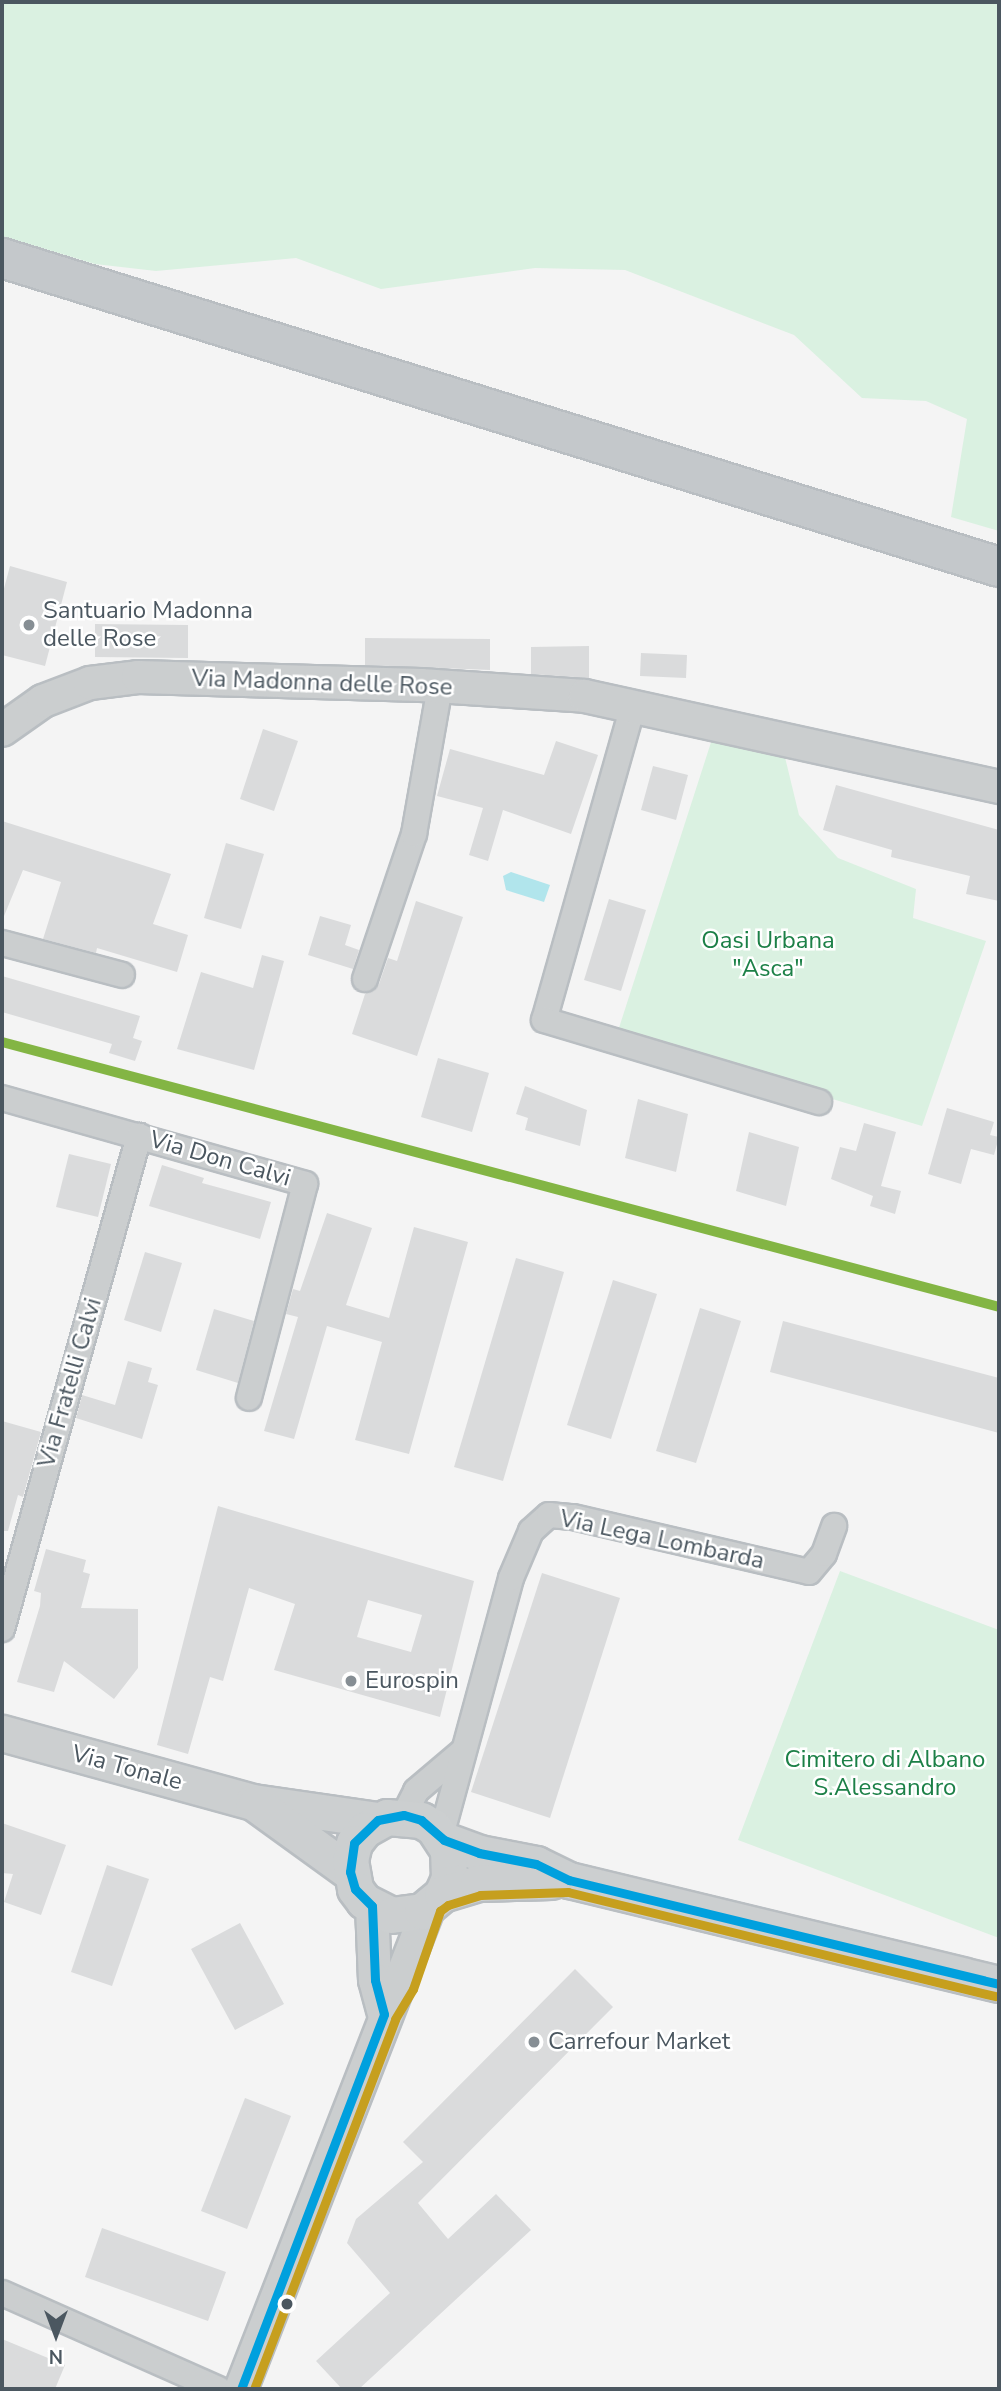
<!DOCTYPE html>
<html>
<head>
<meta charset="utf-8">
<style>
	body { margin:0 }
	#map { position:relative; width:1001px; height:2391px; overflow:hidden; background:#f4f4f4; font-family:"Nunito Sans",sans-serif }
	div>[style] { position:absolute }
	.green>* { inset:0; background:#daf1e1 }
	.water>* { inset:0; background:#b1e5ec }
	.building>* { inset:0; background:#dadbdc }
	.roads { filter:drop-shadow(2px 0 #b9bec2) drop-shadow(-2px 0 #b9bec2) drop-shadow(0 2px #b9bec2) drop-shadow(0 -2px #b9bec2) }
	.minor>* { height:24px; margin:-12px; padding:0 12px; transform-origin:12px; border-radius:12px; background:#cbcecf }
	.tertiary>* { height:32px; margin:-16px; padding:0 16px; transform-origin:16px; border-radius:16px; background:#cbcecf }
	.secondary>* { height:35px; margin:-17.5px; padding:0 17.5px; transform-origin:17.5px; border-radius:17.5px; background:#cccfd0 }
	.trunk>* { height:38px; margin:-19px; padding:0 19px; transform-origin:19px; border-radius:19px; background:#c4c8cb }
	.bus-1>* { height:9px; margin:-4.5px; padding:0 4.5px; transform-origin:4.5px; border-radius:4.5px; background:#00a0de }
	.bus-2>* { height:9px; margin:-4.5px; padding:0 4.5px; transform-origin:4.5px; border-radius:4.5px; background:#c69f1e }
	.rail-1>* { height:10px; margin:-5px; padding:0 5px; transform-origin:5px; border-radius:5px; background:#83b544 }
	.dots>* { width:19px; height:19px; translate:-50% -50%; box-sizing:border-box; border:4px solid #fff; border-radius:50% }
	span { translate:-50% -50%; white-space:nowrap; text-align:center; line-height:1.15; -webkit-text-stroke:5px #fff; paint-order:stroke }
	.poi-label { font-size:24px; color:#4b5760 }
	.left { translate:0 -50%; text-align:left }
	.street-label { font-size:24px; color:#4b5760 }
	.park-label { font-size:24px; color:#1c8047 }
	.frame { position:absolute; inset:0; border:4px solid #4b5760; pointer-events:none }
	.north { position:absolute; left:21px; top:2300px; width:70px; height:70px; -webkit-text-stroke:5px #fff; paint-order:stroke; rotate:180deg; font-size:19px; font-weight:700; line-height:28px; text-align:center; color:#4b5760 }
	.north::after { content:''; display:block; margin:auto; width:24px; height:32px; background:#4b5760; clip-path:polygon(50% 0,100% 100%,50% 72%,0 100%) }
</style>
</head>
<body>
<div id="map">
	<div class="green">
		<i style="clip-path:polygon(2px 2px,999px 2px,999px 531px,951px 517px,967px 419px,926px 401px,862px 398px,794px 335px,625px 270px,535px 268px,381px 289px,296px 258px,156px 271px,95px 264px,2px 236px)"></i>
		<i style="clip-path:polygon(714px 733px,783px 749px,799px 815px,838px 858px,916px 889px,913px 918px,986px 941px,922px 1126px,617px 1034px)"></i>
		<i style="clip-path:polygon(840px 1571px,999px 1630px,999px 1938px,738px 1840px)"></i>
	</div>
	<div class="water">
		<i style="clip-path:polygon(511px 872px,550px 885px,544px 902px,506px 890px,503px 876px)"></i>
	</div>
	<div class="building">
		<i style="clip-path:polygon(10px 566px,67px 582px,45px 666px,2px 655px,2px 596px)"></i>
		<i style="clip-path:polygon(95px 624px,188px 625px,188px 658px,95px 657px)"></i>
		<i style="clip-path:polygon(365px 638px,490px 639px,490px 670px,365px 665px)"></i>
		<i style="clip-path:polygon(589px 646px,589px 678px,531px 674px,531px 647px)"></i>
		<i style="clip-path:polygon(641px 653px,687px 655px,686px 678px,640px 676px)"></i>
		<i style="clip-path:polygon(263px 729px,298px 741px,274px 811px,240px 799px)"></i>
		<i style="clip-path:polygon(556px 741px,598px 755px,571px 834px,503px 810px,488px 861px,469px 855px,483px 808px,437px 796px,450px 749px,544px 775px)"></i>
		<i style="clip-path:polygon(653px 766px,688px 775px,676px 820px,641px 810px)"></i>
		<i style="clip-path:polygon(836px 785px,999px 830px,999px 901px,966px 894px,970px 876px,891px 857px,892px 850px,823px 830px)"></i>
		<i style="clip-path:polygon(2px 821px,171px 874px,153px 924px,188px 935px,177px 972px,97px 948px,96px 953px,43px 939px,61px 882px,23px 870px,2px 921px)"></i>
		<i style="clip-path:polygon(226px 843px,264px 854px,241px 929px,204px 918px)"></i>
		<i style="clip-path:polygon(609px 899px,646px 910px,621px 991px,584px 980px)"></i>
		<i style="clip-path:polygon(416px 901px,463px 917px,417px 1056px,352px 1034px,365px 994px,379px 984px,388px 958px,397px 961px)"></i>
		<i style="clip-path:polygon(320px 916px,351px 925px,345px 945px,359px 950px,353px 969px,308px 955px)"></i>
		<i style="clip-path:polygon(262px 955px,284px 961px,254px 1070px,177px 1049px,201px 972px,253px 988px)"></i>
		<i style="clip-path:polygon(2px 976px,140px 1016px,133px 1038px,142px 1041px,135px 1061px,109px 1053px,112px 1044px,2px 1012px)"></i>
		<i style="clip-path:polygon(438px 1058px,489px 1073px,472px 1132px,421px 1117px)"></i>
		<i style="clip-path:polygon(525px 1086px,587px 1110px,580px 1146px,525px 1130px,528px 1118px,516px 1114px)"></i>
		<i style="clip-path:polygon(638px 1099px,688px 1114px,676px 1172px,625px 1158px)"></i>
		<i style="clip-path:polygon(947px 1108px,994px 1122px,990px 1135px,999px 1137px,994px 1155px,971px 1149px,961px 1184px,928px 1174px)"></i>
		<i style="clip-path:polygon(864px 1123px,896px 1132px,881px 1186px,901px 1191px,895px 1214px,870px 1206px,873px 1196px,831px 1179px,840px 1147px,856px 1151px)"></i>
		<i style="clip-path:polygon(749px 1132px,799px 1147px,786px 1206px,736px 1191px)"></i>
		<i style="clip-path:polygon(69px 1154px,111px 1164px,98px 1217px,56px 1207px)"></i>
		<i style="clip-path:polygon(162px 1165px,204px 1178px,202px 1183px,271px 1202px,260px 1239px,149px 1206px)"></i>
		<i style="clip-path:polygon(327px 1213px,372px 1228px,346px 1305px,389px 1318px,414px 1227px,468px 1242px,409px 1454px,355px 1440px,382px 1342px,327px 1326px,294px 1439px,264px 1431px,298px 1317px,286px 1314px,293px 1289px,300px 1291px)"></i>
		<i style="clip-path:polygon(145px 1252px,182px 1263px,161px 1332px,124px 1320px)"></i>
		<i style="clip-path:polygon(516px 1258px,564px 1272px,503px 1481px,454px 1467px)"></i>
		<i style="clip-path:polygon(613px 1280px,657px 1294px,611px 1439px,567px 1425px)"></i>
		<i style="clip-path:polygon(700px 1308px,741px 1321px,696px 1463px,656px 1451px)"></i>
		<i style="clip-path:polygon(214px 1309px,254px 1321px,238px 1383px,196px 1370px)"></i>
		<i style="clip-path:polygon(783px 1321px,999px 1378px,999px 1433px,770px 1372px)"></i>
		<i style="clip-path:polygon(128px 1361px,152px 1368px,148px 1382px,158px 1385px,142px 1439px,76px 1418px,82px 1395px,115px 1405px)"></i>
		<i style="clip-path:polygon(2px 1421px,41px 1432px,23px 1497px,18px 1495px,8px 1531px,2px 1531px)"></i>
		<i style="clip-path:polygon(evenodd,218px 1506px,474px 1581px,440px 1717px,274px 1670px,295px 1604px,249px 1588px,223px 1681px,210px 1677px,188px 1754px,157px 1745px,218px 1506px,368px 1600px,422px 1615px,411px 1652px,357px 1637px,368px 1600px)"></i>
		<i style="clip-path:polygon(46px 1549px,86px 1560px,83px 1572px,90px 1574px,81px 1608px,138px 1609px,138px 1668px,114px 1699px,64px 1661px,54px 1692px,17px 1682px,40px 1606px,41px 1593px,34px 1591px)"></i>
		<i style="clip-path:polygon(542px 1573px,620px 1598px,550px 1818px,471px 1792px)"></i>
		<i style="clip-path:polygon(2px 1823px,66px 1845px,41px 1915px,4px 1902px,13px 1874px,2px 1873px)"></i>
		<i style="clip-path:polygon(107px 1865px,149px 1879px,112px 1986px,71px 1972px)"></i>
		<i style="clip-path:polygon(240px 1923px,284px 2004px,235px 2030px,191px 1949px)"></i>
		<i style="clip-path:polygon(575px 1969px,613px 2007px,418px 2203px,448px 2239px,496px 2194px,531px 2230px,359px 2389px,342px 2389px,316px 2361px,390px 2293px,347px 2243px,356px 2219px,423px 2162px,403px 2142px)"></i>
		<i style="clip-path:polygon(245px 2098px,291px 2116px,247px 2229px,201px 2211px)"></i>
		<i style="clip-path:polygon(102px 2228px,226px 2272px,208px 2321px,85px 2277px)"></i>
		<i style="clip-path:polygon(2px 2339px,65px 2365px,55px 2389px,2px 2389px)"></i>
	</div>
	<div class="roads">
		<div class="minor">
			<i style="left:633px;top:706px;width:326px;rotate:105.8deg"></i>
			<i style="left:544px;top:1020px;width:287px;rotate:16.6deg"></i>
			<i style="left:2px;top:943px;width:124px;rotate:14.9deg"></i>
			<i style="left:365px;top:979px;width:153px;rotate:-71.3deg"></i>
			<i style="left:414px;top:834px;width:150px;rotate:-80deg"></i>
			<i style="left:2px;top:1098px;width:315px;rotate:15.8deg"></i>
			<i style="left:305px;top:1184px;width:221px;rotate:104.7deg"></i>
			<i style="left:2px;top:1629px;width:512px;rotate:-74.47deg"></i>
			<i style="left:404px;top:1815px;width:27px;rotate:-63deg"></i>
			<i style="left:416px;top:1791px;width:60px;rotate:-40.3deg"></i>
			<i style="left:441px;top:1836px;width:267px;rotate:-74.8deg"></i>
			<i style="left:511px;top:1578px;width:51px;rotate:-66.9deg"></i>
			<i style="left:531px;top:1531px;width:24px;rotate:-42deg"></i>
			<i style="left:549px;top:1515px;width:24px;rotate:5deg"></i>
			<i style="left:573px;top:1517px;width:242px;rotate:13.1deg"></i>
			<i style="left:809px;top:1572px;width:23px;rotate:-50deg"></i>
			<i style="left:824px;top:1554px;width:30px;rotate:-70deg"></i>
			<i style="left:2px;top:2293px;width:237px;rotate:23.9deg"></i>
		</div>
		<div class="tertiary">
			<i style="left:2px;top:730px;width:50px;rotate:-35.3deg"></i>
			<i style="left:43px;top:701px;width:50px;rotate:-21deg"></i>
			<i style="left:90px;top:683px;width:48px;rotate:-7.1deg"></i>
			<i style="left:138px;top:677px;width:283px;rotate:1.6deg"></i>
			<i style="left:421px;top:685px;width:164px;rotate:3.8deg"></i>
			<i style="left:585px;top:696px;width:424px;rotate:12.4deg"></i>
			<i style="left:372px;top:1906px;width:74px;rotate:87.7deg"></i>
			<i style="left:375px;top:1980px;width:35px;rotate:75deg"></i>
			<i style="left:241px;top:2389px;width:521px;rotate:-68.71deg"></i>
		</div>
		<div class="secondary">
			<i style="left:2px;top:1733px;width:260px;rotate:15.4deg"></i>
			<i style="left:253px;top:1802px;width:126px;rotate:8.2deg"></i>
			<i style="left:256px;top:1804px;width:116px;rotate:35.9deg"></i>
			<i style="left:444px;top:1840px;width:37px;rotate:20deg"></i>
			<i style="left:479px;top:1853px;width:58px;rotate:10.9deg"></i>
			<i style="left:536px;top:1864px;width:37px;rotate:26deg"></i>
			<i style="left:569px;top:1880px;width:442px;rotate:13.6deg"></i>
			<i style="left:442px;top:1894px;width:17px;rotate:-66deg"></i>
			<i style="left:449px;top:1878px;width:28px;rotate:-92deg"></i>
			<i style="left:448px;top:1850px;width:27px;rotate:-123deg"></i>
			<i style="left:433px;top:1827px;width:14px;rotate:-150deg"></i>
			<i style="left:421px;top:1820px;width:34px;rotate:-175deg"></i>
			<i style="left:387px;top:1817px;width:26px;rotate:151deg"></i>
			<i style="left:364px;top:1830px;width:16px;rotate:128deg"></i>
			<i style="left:354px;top:1843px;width:17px;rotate:103deg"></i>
			<i style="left:350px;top:1860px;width:29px;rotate:80deg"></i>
			<i style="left:355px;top:1889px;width:15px;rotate:53deg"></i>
			<i style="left:364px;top:1901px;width:30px;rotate:27deg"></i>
			<i style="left:391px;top:1915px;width:31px;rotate:-7deg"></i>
			<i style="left:422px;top:1911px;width:26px;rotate:-40deg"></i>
			<i style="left:442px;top:1894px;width:38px;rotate:-17deg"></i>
			<i style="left:478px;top:1883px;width:73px;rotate:-1.6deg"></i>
		</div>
		<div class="trunk">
			<i style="left:2px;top:258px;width:1044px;rotate:17.22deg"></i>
		</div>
	</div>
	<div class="bus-1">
		<i style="left:241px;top:2389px;width:401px;rotate:-69.1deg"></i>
		<i style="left:384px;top:2014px;width:35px;rotate:-105deg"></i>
		<i style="left:375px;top:1980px;width:74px;rotate:-92.3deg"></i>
		<i style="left:372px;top:1906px;width:24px;rotate:-135deg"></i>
		<i style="left:355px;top:1889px;width:18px;rotate:-106deg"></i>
		<i style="left:350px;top:1872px;width:29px;rotate:-82deg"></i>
		<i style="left:354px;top:1843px;width:33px;rotate:-44deg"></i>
		<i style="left:378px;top:1820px;width:26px;rotate:-11deg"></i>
		<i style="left:404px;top:1815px;width:18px;rotate:16deg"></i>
		<i style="left:421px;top:1820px;width:30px;rotate:41deg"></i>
		<i style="left:444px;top:1840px;width:37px;rotate:20deg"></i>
		<i style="left:479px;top:1853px;width:58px;rotate:10.9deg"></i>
		<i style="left:536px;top:1864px;width:37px;rotate:26deg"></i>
		<i style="left:569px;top:1880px;width:442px;rotate:13.6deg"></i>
	</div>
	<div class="bus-2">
		<i style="left:254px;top:2389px;width:396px;rotate:-69.1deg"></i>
		<i style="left:395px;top:2019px;width:35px;rotate:-59deg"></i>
		<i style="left:413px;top:1989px;width:83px;rotate:-70.9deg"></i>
		<i style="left:440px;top:1911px;width:10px;rotate:-37deg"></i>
		<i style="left:448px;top:1905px;width:34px;rotate:-17deg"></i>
		<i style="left:480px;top:1895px;width:88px;rotate:-2deg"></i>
		<i style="left:568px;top:1892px;width:440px;rotate:13.7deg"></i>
	</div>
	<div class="rail-1">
		<i style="left:2px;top:1042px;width:1032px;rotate:14.88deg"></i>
	</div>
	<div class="dots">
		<i style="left:29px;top:625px;background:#868e94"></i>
		<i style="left:351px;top:1681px;background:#868e94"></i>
		<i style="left:534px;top:2042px;background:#868e94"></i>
		<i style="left:287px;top:2304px;background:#4b5760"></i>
	</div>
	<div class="poi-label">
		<span class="left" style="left:43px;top:625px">Santuario Madonna<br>delle Rose</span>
		<span class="left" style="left:365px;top:1681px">Eurospin</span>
		<span class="left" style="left:548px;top:2042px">Carrefour Market</span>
	</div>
	<div class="street-label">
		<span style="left:322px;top:683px;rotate:2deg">Via Madonna delle Rose</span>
		<span style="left:220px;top:1159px;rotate:16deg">Via Don Calvi</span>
		<span style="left:70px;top:1383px;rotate:-74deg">Via Fratelli Calvi</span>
		<span style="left:662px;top:1540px;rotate:12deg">Via Lega Lombarda</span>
		<span style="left:127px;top:1768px;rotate:15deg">Via Tonale</span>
	</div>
	<div class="park-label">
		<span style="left:768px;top:955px">Oasi Urbana<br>"Asca"</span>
		<span style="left:885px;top:1774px">Cimitero di Albano<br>S.Alessandro</span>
	</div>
	<div class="frame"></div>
	<div class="north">N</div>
</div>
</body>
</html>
